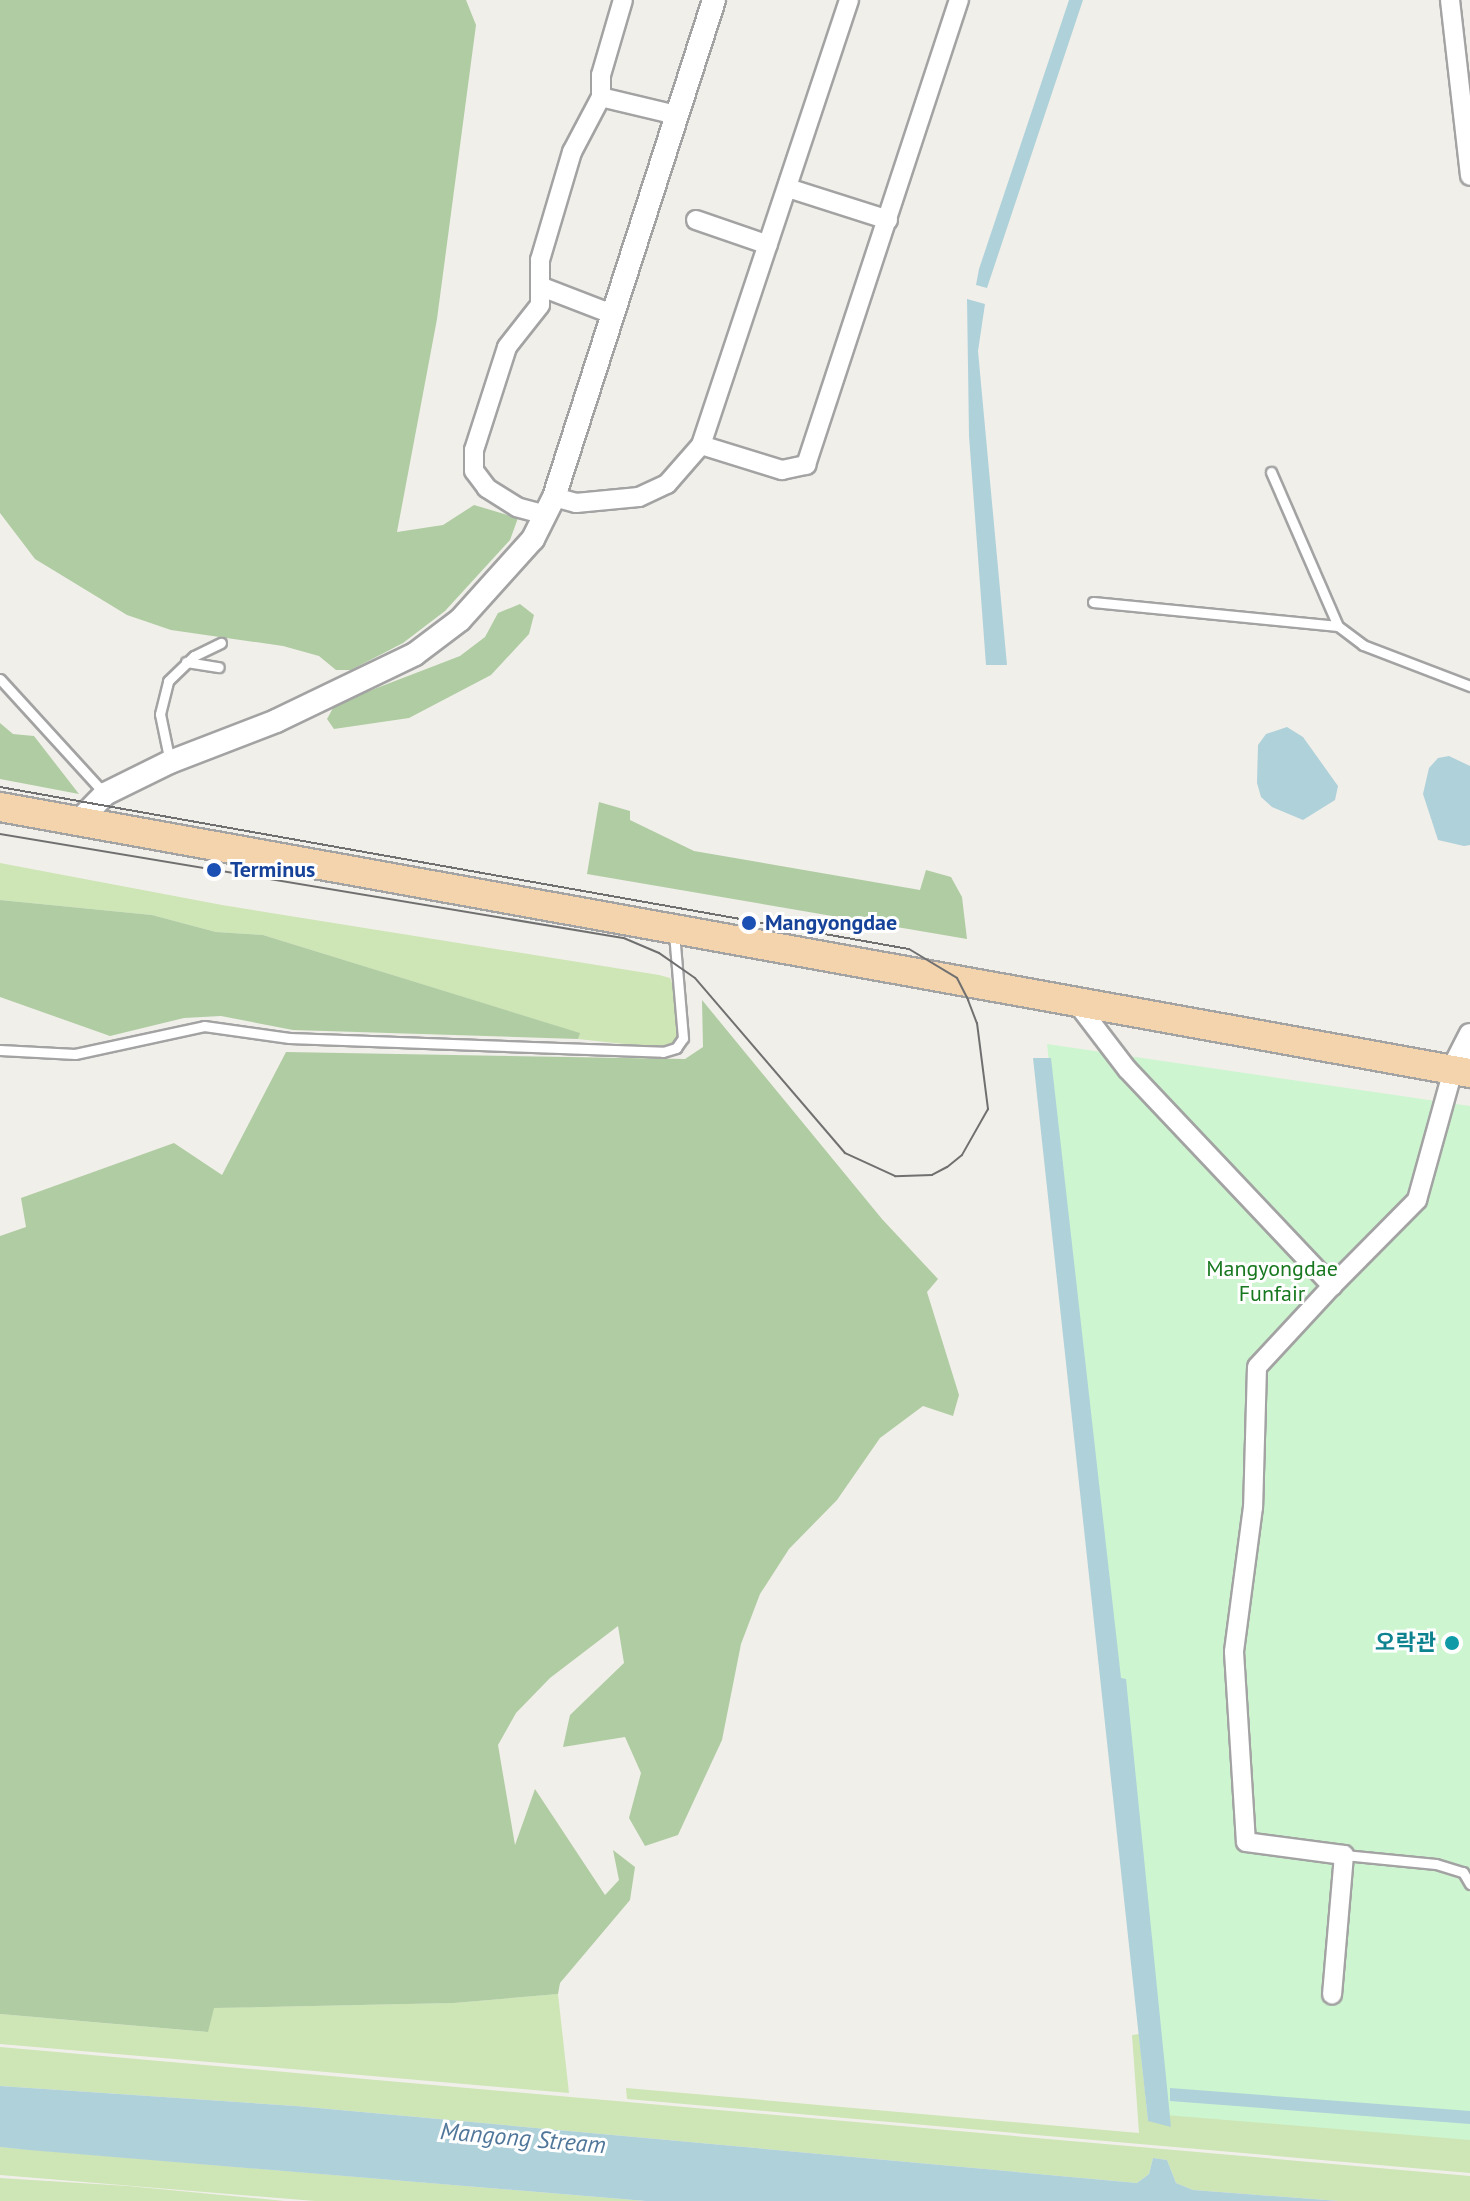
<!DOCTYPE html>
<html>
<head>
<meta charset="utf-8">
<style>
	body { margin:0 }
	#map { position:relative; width:1470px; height:2201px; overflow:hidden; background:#f1efea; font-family:"PT Sans","Noto Sans KR",sans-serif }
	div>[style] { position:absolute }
	.grass>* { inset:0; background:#cee5b6 }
	.forest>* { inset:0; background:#b0cca3 }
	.park>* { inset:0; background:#cdf5d0 }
	.water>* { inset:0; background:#afd1da }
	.roads { filter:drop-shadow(2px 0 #a3a3a3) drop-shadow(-2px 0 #a3a3a3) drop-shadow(0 2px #a3a3a3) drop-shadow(0 -2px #a3a3a3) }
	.service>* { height:9px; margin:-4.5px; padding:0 4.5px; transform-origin:4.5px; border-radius:4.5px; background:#fff }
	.minor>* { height:18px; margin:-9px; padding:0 9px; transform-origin:9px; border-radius:9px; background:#fff }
	.tertiary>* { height:22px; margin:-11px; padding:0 11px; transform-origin:11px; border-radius:11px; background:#fff }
	.primary>* { height:28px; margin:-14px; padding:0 14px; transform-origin:14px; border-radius:14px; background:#f3d4ad }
	.tram>* { height:2px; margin:-1px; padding:0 1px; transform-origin:1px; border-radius:1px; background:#707070 }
	.dots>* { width:22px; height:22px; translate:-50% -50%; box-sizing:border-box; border:4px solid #fff; border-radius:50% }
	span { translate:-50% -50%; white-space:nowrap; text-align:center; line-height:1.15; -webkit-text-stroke:6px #fff; paint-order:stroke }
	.transit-label { font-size:22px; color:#164399; font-weight:700 }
	.left { translate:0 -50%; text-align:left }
	.park-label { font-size:22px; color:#18781f }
	.culture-label { font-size:22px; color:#0d838f; font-weight:700 }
	.right { translate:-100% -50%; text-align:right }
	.water-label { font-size:24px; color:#50769a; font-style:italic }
</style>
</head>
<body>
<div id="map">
	<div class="grass">
		<i style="clip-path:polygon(0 863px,222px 905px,659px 975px,670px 978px,676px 992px,679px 1037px,672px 1047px,661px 1048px,578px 1039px,579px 1033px,263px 935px,216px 932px,152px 915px,0 900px)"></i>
		<i style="clip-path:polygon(558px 1994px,569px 2093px,0 2044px,0 2014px,207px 2032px,213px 2008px,454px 2003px)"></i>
		<i style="clip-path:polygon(1139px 2034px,1148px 2121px,1167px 2118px,1166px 2101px,1470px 2124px,1470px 2173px,627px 2099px,626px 2088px,1139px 2133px,1132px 2035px)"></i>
		<i style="clip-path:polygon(0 2047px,1470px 2176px,1470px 2201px,1339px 2201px,1193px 2190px,1176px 2183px,1167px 2160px,1153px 2158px,1149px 2174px,1137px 2183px,296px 2106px,0 2086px)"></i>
		<i style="clip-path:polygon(0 2147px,646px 2201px,315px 2201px,0 2175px)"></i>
		<i style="clip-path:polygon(0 2178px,128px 2186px,285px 2201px,0 2201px)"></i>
	</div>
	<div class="forest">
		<i style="clip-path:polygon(0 0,466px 0,476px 25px,437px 319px,397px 532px,443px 525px,474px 505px,518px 518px,510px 540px,445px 611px,403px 643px,351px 670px,336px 670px,319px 656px,283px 646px,171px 630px,127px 615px,35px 559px,0 513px)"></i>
		<i style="clip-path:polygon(520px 604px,534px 615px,529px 634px,491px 675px,409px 718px,334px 729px,327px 719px,333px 708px,356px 696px,460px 656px,485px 637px,498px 613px)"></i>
		<i style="clip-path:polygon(0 723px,13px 734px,34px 736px,79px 794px,0 779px)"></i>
		<i style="clip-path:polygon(599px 802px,630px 811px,630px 820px,694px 851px,920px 890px,926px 870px,951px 877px,962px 897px,967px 939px,587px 874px)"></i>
		<i style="clip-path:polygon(0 900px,152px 915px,216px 932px,263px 935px,580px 1033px,578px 1039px,293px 1030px,221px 1016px,184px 1018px,110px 1036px,0 997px)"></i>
		<i style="clip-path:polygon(702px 1000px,882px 1219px,938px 1279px,927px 1292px,959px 1395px,953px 1416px,923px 1406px,880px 1438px,837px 1500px,789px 1549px,760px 1594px,741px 1644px,722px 1740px,678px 1835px,645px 1846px,629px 1818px,641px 1773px,625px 1737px,563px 1747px,570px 1715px,624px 1663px,618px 1626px,550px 1678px,516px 1713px,498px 1745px,515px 1845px,535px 1789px,605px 1895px,619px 1880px,613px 1850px,635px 1867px,630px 1900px,560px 1983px,558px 1994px,454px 2003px,214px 2008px,208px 2032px,0 2014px,0 1236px,26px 1227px,21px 1198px,174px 1143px,222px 1175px,286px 1052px,685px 1059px,703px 1047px)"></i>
	</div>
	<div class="park">
		<i style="clip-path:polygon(1047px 1044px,1470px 1106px,1470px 2140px,1165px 2115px)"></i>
	</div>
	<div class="water">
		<i style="clip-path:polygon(1069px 0,1083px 0,987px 288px,976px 285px,979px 269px)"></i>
		<i style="clip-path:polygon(967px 299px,985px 304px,978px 351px,1007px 665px,986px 665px,969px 436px)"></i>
		<i style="clip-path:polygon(1287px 727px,1303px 737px,1338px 786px,1335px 800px,1303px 820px,1272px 807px,1261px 797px,1257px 783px,1258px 745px,1266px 734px)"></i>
		<i style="clip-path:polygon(1449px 756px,1470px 766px,1470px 845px,1464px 846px,1438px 840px,1423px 794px,1429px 768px,1438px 758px)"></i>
		<i style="clip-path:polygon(1033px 1058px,1051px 1058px,1121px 1678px,1126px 1679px,1171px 2127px,1148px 2121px)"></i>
		<i style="clip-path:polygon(0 2086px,296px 2106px,1137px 2183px,1149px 2174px,1153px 2158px,1167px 2160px,1176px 2183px,1193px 2190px,1339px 2201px,646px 2201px,29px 2150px,0 2147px)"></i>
		<i style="clip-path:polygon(1170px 2088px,1470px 2111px,1470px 2124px,1170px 2101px)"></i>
	</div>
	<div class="roads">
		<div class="service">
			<i style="left:1271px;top:472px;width:168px;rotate:66.5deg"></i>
			<i style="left:1093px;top:602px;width:246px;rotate:5.6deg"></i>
			<i style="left:1338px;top:626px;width:31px;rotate:37deg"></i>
			<i style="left:1363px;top:645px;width:115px;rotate:21deg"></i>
			<i style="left:186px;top:662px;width:33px;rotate:9deg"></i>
			<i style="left:0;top:679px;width:156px;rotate:47.6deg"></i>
			<i style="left:170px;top:762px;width:49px;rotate:-101.8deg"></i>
			<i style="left:160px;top:714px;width:34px;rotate:-76deg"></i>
			<i style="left:168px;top:681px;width:36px;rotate:-44deg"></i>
			<i style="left:194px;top:656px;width:30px;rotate:-26deg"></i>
			<i style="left:0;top:1050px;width:75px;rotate:3.1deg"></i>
			<i style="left:75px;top:1054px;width:132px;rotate:-12.2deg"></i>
			<i style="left:204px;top:1026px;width:86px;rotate:8deg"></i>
			<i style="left:289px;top:1038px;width:374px;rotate:2.1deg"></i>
			<i style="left:663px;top:1052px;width:14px;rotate:-17deg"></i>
			<i style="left:676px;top:1048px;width:12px;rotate:-55deg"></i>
			<i style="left:683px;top:1038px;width:104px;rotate:-94.9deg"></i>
			<i style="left:1344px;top:1855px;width:92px;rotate:5.6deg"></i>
			<i style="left:1436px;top:1864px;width:28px;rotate:17deg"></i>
			<i style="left:1463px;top:1872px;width:14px;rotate:60deg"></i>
		</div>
		<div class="minor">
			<i style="left:1450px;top:0;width:177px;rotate:83.5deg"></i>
			<i style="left:601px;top:97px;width:77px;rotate:13.5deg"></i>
			<i style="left:788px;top:188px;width:105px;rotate:17.7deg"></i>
			<i style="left:696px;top:220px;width:76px;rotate:19.1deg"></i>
			<i style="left:542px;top:287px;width:75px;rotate:21.1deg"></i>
			<i style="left:701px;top:445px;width:85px;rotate:17.2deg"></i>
			<i style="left:782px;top:470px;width:25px;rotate:-12deg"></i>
			<i style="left:806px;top:465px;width:490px;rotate:-71.8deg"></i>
			<i style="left:554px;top:497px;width:23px;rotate:15deg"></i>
			<i style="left:576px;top:503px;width:63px;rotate:-5.4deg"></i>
			<i style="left:639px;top:497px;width:31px;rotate:-25deg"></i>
			<i style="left:667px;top:484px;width:52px;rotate:-48.9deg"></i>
			<i style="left:701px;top:445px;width:469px;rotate:-71.6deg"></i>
			<i style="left:546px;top:515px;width:30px;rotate:-165deg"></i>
			<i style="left:517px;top:507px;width:36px;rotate:-148deg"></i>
			<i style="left:487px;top:488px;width:21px;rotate:-127deg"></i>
			<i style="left:474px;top:471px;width:21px;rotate:-90deg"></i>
			<i style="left:474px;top:450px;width:108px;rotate:-72.2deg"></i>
			<i style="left:507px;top:347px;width:53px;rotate:-51.8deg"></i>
			<i style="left:540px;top:305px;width:45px;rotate:-90deg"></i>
			<i style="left:540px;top:260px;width:113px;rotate:-73.5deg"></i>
			<i style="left:572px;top:152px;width:62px;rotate:-62.2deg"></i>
			<i style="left:601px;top:97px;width:22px;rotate:-90deg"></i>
			<i style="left:601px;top:75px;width:78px;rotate:-73.7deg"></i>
			<i style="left:1075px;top:1001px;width:86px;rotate:52.6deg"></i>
			<i style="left:1127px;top:1069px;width:299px;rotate:46.6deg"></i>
			<i style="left:1332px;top:1286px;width:110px;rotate:132.8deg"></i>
			<i style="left:1257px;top:1367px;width:140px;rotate:91.6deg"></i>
			<i style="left:1253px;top:1507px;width:146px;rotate:97.5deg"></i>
			<i style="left:1234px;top:1652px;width:190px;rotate:86.4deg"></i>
			<i style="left:1246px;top:1842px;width:99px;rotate:7.6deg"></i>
			<i style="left:1344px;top:1855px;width:140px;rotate:94.9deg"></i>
			<i style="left:1332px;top:1286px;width:121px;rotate:-45.3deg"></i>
			<i style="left:1417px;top:1200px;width:138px;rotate:-74.5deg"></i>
		</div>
		<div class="tertiary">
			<i style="left:80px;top:820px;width:36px;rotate:-46deg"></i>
			<i style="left:105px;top:794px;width:72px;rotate:-26.2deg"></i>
			<i style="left:170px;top:762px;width:114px;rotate:-21.1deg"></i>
			<i style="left:276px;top:721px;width:154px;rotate:-25.7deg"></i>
			<i style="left:415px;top:654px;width:56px;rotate:-37.1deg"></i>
			<i style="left:460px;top:620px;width:109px;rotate:-48deg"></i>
			<i style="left:533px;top:539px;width:47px;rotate:-63.4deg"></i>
			<i style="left:554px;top:497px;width:522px;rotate:-72.15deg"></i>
			<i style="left:1454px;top:1067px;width:36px;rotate:-63deg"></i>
		</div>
		<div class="primary">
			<i style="left:0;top:807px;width:1494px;rotate:10.26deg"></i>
		</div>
	</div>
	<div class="tram">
		<i style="left:0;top:787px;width:923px;rotate:10.11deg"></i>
		<i style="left:909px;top:949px;width:56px;rotate:31.1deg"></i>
		<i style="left:957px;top:978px;width:25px;rotate:63deg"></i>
		<i style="left:968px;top:1000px;width:25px;rotate:69deg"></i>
		<i style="left:977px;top:1023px;width:87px;rotate:82.7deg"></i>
		<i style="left:988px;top:1109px;width:53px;rotate:119.5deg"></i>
		<i style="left:962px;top:1155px;width:19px;rotate:141deg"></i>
		<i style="left:947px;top:1167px;width:17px;rotate:152deg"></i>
		<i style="left:932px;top:1175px;width:37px;rotate:178deg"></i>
		<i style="left:895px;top:1176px;width:55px;rotate:-155.3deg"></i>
		<i style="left:845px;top:1153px;width:230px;rotate:-130.6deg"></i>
		<i style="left:695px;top:978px;width:44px;rotate:-145.2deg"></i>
		<i style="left:659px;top:953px;width:39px;rotate:-157deg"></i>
		<i style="left:623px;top:938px;width:632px;rotate:-170.52deg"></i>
	</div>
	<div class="dots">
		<i style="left:214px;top:870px;background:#1a4fb4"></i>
		<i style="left:749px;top:923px;background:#1a4fb4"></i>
		<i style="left:1452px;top:1643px;background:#0f9aa8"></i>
	</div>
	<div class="transit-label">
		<span class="left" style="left:230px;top:870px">Terminus</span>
		<span class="left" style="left:765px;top:923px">Mangyongdae</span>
	</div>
	<div class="park-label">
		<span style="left:1272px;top:1281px">Mangyongdae<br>Funfair</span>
	</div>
	<div class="culture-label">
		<span class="right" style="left:1436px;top:1643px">오락관</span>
	</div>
	<div class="water-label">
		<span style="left:523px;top:2138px;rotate:5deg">Mangong Stream</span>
	</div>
</div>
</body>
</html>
